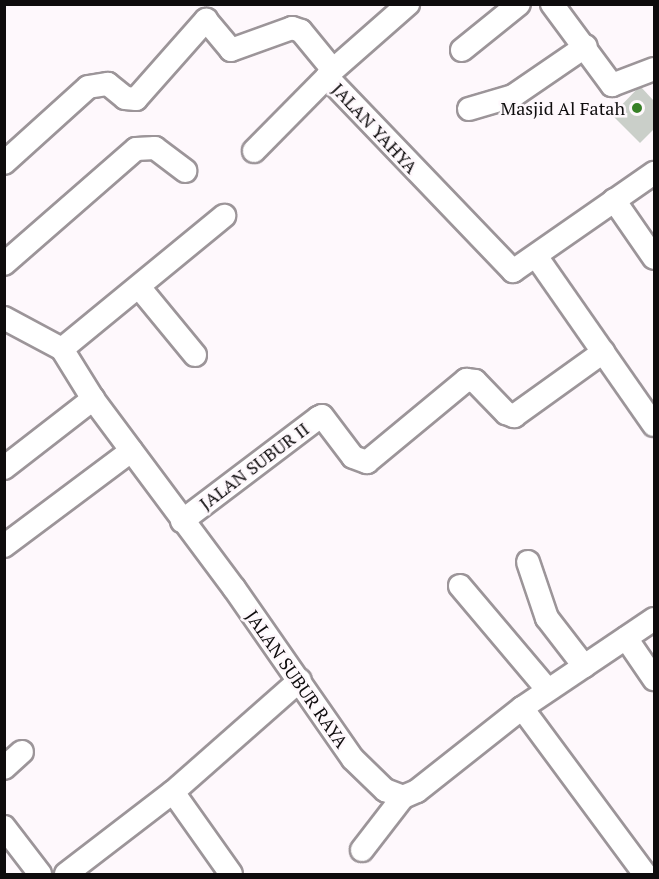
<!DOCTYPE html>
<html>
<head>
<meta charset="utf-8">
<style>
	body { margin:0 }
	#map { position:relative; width:659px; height:879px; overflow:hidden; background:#fef8fc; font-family:"PT Serif",serif }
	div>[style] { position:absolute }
	.building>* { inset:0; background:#cacfc9 }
	.roads { filter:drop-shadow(2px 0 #9c9599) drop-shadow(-2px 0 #9c9599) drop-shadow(0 2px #9c9599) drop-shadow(0 -2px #9c9599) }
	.minor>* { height:22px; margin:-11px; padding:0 11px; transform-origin:11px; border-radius:11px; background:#fff }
	.dots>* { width:16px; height:16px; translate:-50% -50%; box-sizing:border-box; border:3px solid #fef8fc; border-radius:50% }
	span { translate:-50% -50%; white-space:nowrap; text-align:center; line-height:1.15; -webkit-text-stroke:5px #fef8fc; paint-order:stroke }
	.poi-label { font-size:18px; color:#0e0c0d }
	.right { translate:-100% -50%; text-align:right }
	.street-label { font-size:18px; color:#0e0c0d }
	.frame { position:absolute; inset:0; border:6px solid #0e0c0d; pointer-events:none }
</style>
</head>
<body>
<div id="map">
	<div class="building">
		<i style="clip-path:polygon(640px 86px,654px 101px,654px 129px,640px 143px,612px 115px)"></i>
	</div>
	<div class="roads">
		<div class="minor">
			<i style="left:552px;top:4px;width:101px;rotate:53.5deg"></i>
			<i style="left:612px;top:85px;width:45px;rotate:-20.9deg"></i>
			<i style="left:462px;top:50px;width:73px;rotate:-38.9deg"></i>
			<i style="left:333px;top:70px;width:100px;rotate:-41.3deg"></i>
			<i style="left:469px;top:109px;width:46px;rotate:-16.5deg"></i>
			<i style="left:513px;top:96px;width:88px;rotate:-34.4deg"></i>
			<i style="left:254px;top:151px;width:104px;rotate:-45.4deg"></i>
			<i style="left:4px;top:163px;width:113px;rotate:-42.1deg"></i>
			<i style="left:88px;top:87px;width:20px;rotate:-9deg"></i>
			<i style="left:108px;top:84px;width:22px;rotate:39deg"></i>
			<i style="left:125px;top:98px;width:11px;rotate:5deg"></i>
			<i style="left:136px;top:99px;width:106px;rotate:-48.5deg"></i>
			<i style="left:206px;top:20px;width:39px;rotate:50deg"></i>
			<i style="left:231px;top:50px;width:65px;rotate:-19.8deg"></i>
			<i style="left:292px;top:28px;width:9px;rotate:18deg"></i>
			<i style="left:301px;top:31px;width:50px;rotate:50.6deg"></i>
			<i style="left:333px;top:70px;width:9px;rotate:131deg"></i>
			<i style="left:327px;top:77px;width:269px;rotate:46.2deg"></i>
			<i style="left:513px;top:271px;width:172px;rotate:-34.8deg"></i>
			<i style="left:614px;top:200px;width:70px;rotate:55.4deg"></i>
			<i style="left:536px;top:256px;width:206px;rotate:55.1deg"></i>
			<i style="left:4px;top:264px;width:175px;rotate:-41.1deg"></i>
			<i style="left:136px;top:149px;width:19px;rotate:-3deg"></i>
			<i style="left:155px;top:148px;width:38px;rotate:37deg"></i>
			<i style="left:139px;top:287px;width:88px;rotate:50.5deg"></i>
			<i style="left:4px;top:318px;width:66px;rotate:28.1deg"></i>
			<i style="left:62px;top:349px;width:59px;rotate:58.2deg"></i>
			<i style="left:93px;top:399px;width:236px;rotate:53.3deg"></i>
			<i style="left:234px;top:588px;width:208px;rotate:55.2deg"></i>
			<i style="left:353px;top:759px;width:45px;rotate:44.1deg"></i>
			<i style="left:385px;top:790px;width:19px;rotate:21deg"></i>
			<i style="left:403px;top:797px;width:15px;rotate:-23deg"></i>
			<i style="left:417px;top:791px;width:134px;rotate:-38.3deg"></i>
			<i style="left:522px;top:708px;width:159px;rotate:-34deg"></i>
			<i style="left:62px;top:349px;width:210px;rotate:-39.4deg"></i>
			<i style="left:4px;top:468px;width:113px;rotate:-37.8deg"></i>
			<i style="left:182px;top:521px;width:171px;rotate:-37.1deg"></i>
			<i style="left:318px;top:418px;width:4px;rotate:-27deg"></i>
			<i style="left:322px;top:416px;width:51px;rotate:52.9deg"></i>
			<i style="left:353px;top:457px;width:15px;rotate:20deg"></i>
			<i style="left:367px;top:462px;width:129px;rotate:-39.6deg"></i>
			<i style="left:466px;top:380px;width:9px;rotate:6deg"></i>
			<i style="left:475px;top:381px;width:45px;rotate:45.9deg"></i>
			<i style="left:506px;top:413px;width:9px;rotate:21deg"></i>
			<i style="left:514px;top:416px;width:110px;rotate:-35.7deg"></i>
			<i style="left:4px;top:546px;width:159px;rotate:-36.8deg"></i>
			<i style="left:528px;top:562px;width:59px;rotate:71.3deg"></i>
			<i style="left:547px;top:618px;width:61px;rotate:52.4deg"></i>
			<i style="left:460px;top:586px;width:136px;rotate:49.8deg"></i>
			<i style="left:626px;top:638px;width:50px;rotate:55.7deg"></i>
			<i style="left:522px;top:708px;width:207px;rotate:53.5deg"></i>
			<i style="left:4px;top:768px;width:24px;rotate:-42deg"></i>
			<i style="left:173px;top:792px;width:100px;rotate:54.7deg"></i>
			<i style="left:4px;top:827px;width:59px;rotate:52.5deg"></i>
			<i style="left:362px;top:850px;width:67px;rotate:-52.3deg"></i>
			<i style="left:66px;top:874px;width:135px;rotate:-37.5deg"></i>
			<i style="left:173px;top:792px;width:169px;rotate:-41.4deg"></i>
		</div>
	</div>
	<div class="dots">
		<i style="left:637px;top:108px;background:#378027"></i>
	</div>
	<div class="poi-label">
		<span class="right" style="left:625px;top:108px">Masjid Al Fatah</span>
	</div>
	<div class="street-label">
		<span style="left:375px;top:128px;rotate:47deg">JALAN YAHYA</span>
		<span style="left:254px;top:466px;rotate:-37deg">JALAN SUBUR II</span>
		<span style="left:297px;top:679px;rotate:55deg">JALAN SUBUR RAYA</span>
	</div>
	<div class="frame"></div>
</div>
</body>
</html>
